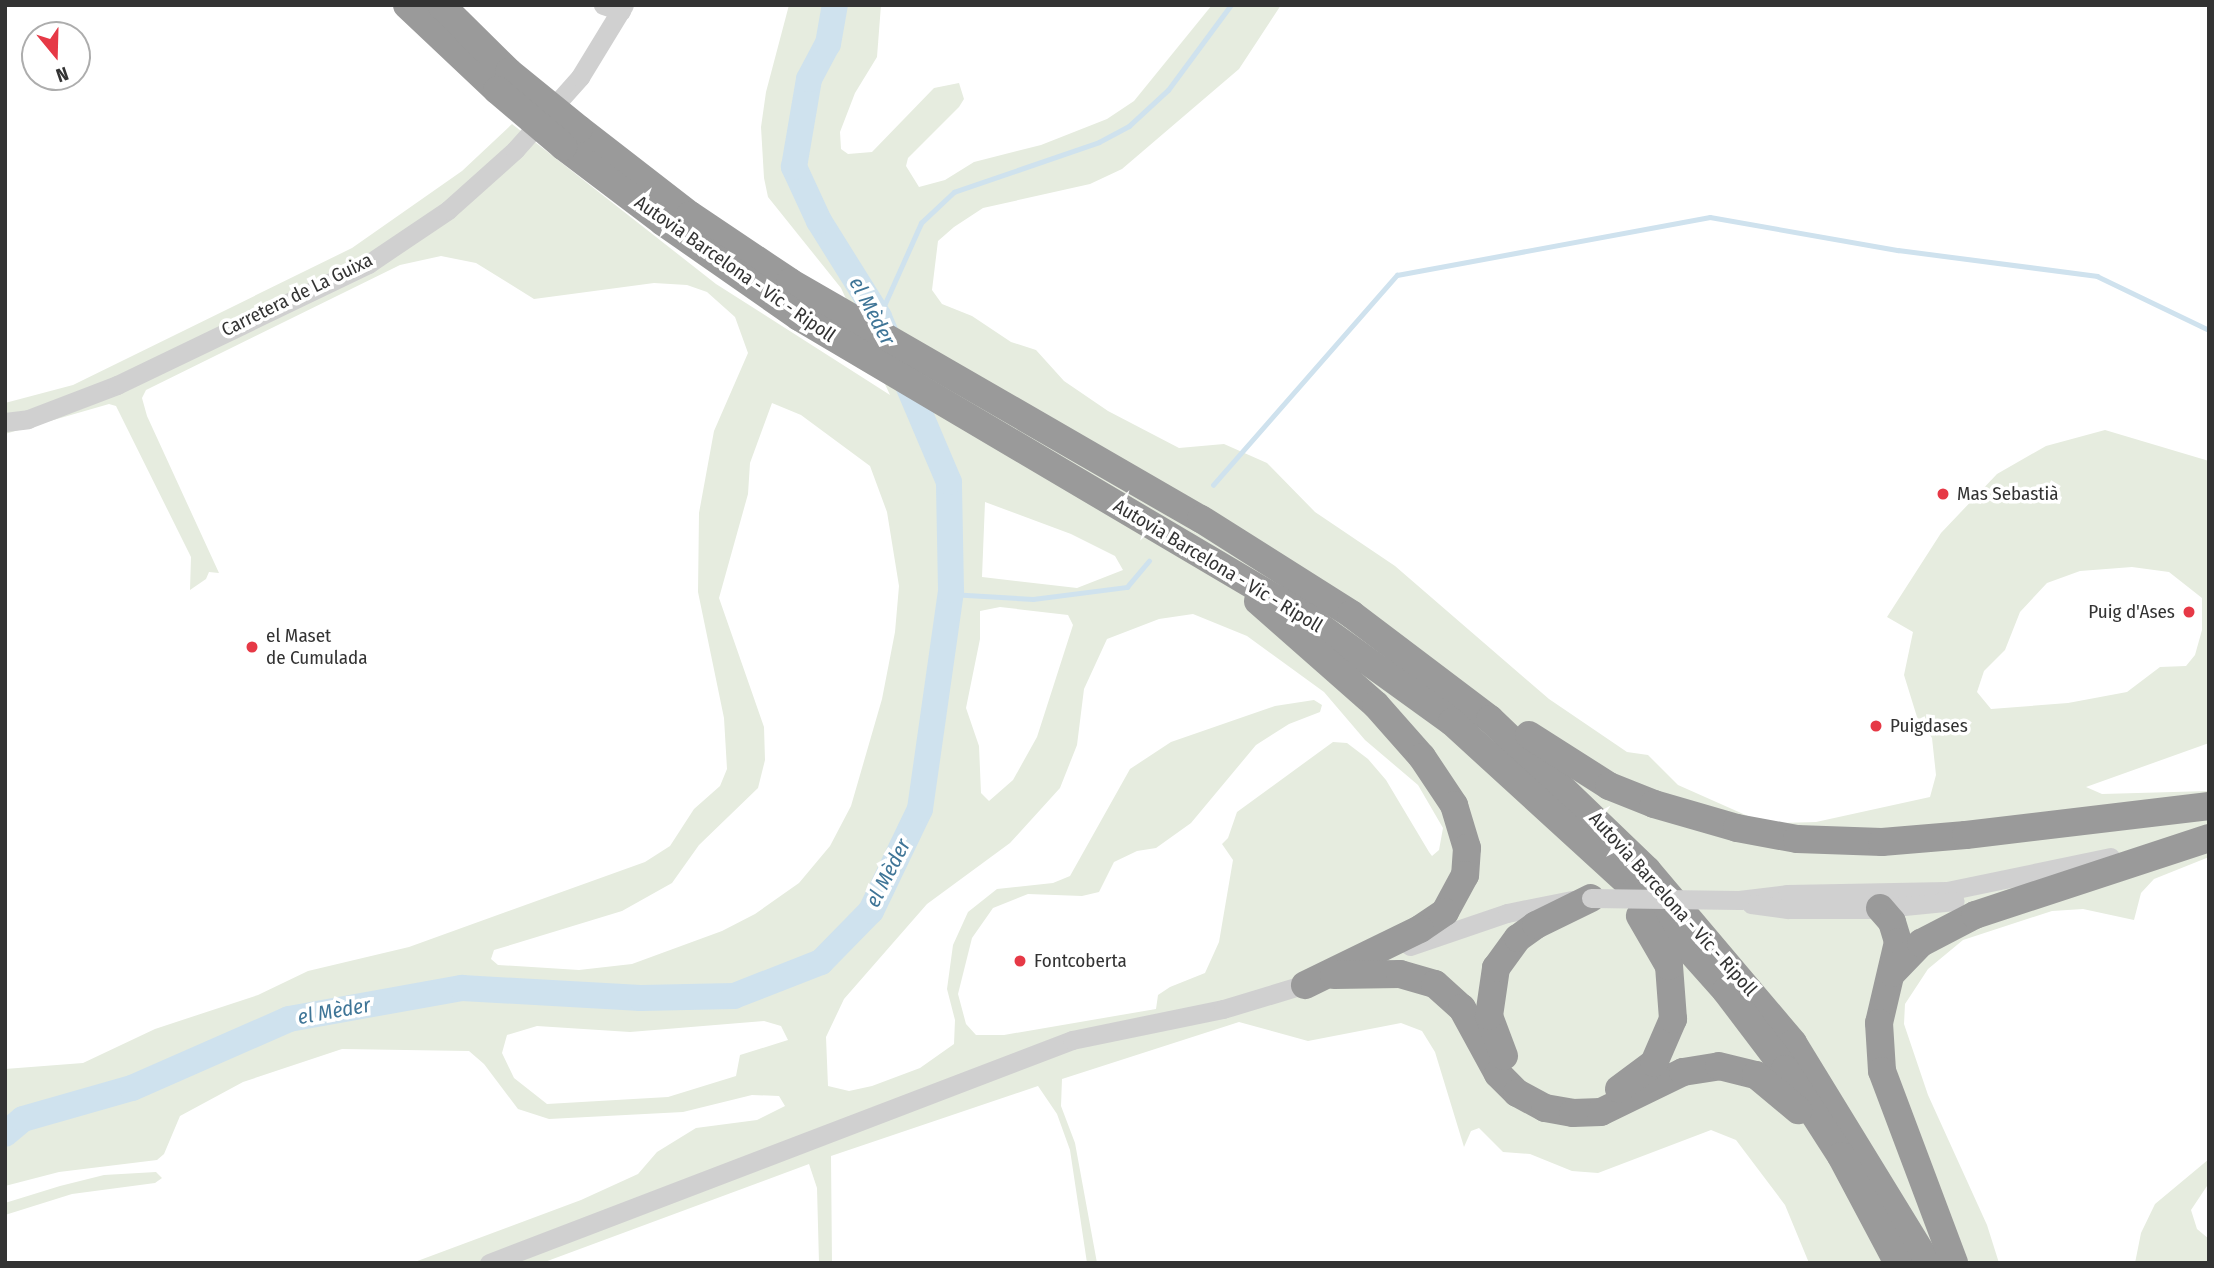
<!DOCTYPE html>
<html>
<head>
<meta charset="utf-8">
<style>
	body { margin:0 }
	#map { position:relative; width:2214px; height:1268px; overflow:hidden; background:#fff; font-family:"Fira Sans Condensed",sans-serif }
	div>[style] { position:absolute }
	.green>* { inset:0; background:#e6ecdf }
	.stream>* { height:4.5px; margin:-2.25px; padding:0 2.25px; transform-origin:2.25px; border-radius:2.25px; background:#cfe2ee }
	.river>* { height:26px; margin:-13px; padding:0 13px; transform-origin:13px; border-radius:13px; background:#cfe2ee }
	.minor>* { height:19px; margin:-9.5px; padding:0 9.5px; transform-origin:9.5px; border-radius:9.5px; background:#d0d0d0 }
	.highway>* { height:28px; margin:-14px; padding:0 14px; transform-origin:14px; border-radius:14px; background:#9a9a9a }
	.minor-bridge>* { height:19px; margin:-9.5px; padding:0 9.5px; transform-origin:9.5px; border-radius:9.5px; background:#d0d0d0 }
	.highway-bridge>* { height:28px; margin:-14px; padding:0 14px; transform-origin:14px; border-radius:14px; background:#9a9a9a }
	.dots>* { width:19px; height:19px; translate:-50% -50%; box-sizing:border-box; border:4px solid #fff; border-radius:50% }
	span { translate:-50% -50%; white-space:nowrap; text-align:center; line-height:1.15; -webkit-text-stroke:7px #fff; paint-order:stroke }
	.street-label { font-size:19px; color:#333 }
	.poi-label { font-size:19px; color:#333 }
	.left { translate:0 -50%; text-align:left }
	.right { translate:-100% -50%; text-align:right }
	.water-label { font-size:21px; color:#3f7597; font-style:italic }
	.frame { position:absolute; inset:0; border:7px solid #333; pointer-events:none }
	.north { position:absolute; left:21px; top:21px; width:70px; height:70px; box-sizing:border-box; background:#fff; border:2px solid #adadad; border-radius:50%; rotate:161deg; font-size:19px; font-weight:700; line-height:28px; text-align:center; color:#333 }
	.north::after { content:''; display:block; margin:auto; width:24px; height:32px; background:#e63946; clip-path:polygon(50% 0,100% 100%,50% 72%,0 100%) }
</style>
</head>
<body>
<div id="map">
	<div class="green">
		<i style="clip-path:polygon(evenodd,789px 5px,881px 5px,877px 57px,855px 93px,840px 132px,841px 149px,848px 154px,872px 152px,934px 88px,959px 83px,964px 99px,959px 107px,908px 158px,906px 166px,919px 187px,945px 180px,974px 162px,1041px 145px,1107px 119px,1134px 101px,1212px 5px,1281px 5px,1239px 69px,1122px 169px,1090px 184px,983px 208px,954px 227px,938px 241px,932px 290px,942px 304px,972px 316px,1011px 342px,1036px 350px,1064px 381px,1108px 411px,1179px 448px,1224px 444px,1267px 463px,1315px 512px,1395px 566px,1549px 699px,1627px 752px,1648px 755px,1678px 785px,1750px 817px,1782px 823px,1816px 822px,1930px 797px,1936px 775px,1932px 738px,1917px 717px,1904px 675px,1913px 632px,1887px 617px,1941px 533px,1997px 474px,2046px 446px,2105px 430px,2209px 461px,2209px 743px,2086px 787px,2102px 794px,2209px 791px,2209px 857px,2154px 879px,2141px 893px,2134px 920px,2083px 909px,2052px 911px,1963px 940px,1928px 969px,1905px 1004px,1904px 1024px,1928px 1095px,1987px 1225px,1999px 1263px,1809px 1263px,1785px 1205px,1736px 1140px,1711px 1130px,1598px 1173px,1572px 1171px,1530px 1154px,1503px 1152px,1479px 1128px,1471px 1131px,1464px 1147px,1435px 1052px,1422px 1031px,1401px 1023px,1308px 1041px,1239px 1022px,1062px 1079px,1061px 1106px,1075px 1143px,1097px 1263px,1087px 1263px,1070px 1150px,1057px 1114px,1038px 1086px,831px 1156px,832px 1263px,819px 1263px,817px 1188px,809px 1164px,542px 1263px,412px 1263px,581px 1200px,638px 1174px,657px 1152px,696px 1128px,757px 1120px,785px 1106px,779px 1096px,752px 1095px,683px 1112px,549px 1119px,518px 1109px,484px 1064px,469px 1051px,342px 1049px,243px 1082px,180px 1116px,164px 1154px,157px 1160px,59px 1172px,5px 1186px,5px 1069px,83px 1063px,155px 1029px,258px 995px,308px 971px,409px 947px,645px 862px,670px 846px,694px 809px,720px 786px,727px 769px,724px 718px,698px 592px,699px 513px,714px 431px,748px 353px,735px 317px,707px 292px,687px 285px,654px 283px,534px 299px,476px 263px,441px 256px,400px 265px,146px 390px,142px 398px,147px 416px,219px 573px,209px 572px,206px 579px,190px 590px,191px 557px,116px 406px,109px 404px,5px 434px,5px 403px,73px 385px,352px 248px,462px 171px,512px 124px,716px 284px,890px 395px,841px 288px,768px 197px,764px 178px,761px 127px,766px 92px,789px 5px,772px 403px,801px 415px,870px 466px,887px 512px,899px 586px,895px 632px,882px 699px,851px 806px,830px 846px,799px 883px,755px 914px,722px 931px,632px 964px,579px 970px,498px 965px,491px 959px,494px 950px,622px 911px,672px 883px,699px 845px,758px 788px,765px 760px,764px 727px,719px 598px,748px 494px,750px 463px,772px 403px,789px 5px,985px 502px,1071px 534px,1115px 556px,1123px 570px,1077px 588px,982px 577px,985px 502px,789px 5px,2132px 567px,2169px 572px,2202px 598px,2202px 630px,2195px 655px,2186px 666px,2160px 667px,2127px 692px,2068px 703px,1991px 709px,1977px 692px,1984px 671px,2005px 650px,2020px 612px,2047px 583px,2080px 571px,2132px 567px,789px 5px,1000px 607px,1068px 615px,1073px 625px,1037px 737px,1013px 780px,989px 801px,981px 793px,979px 746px,966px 708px,980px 639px,980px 611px,1000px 607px,789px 5px,1193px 614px,1247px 636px,1324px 692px,1365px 740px,1418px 785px,1443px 828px,1439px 850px,1432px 856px,1429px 852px,1386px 780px,1368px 759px,1347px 743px,1333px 742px,1237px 812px,1228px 838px,1222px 844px,1233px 860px,1219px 942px,1205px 973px,1170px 987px,1158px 995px,1156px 1009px,1004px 1035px,976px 1035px,966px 1024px,958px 994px,972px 938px,993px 908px,1028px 894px,1082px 896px,1099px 892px,1114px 862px,1137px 851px,1156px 848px,1191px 823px,1256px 745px,1289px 724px,1320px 712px,1322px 705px,1314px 700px,1275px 706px,1171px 742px,1130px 769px,1070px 876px,1053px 883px,997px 889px,968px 912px,953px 945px,947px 989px,955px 1020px,954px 1044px,920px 1068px,872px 1086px,849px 1091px,828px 1086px,826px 1037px,844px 999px,927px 904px,1010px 843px,1060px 788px,1077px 745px,1084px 689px,1107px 639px,1159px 619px,1193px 614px,789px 5px,764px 1021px,781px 1026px,788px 1040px,740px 1055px,736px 1076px,668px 1097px,547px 1104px,514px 1078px,502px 1053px,507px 1035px,537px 1026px,630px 1032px,764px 1021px)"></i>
		<i style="clip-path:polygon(2209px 1159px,2209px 1183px,2191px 1210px,2197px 1229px,2209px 1239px,2209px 1263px,2135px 1263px,2141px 1233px,2155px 1204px)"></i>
		<i style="clip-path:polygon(156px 1172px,162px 1178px,155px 1183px,72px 1194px,5px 1215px,5px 1203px,60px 1186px,104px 1175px)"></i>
	</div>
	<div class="stream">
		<i style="left:879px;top:317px;width:103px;rotate:-65.9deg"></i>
		<i style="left:921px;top:223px;width:45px;rotate:-43.2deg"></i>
		<i style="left:954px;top:192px;width:153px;rotate:-19deg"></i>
		<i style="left:1099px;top:142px;width:34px;rotate:-28deg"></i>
		<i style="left:1129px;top:126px;width:53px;rotate:-42.7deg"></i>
		<i style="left:1168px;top:90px;width:106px;rotate:-53.5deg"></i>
		<i style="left:1213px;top:485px;width:279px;rotate:-48.8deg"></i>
		<i style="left:1397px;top:275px;width:318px;rotate:-10.5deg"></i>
		<i style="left:1710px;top:217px;width:191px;rotate:10deg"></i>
		<i style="left:1898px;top:250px;width:201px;rotate:7.4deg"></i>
		<i style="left:2097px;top:276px;width:124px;rotate:25.7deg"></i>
		<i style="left:950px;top:594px;width:83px;rotate:3.4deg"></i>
		<i style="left:1033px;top:599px;width:95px;rotate:-7.3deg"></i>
		<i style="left:1127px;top:587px;width:34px;rotate:-50deg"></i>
	</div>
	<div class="river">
		<i style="left:5px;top:1134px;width:23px;rotate:-40deg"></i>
		<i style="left:23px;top:1119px;width:113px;rotate:-15.9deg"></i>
		<i style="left:132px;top:1088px;width:171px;rotate:-23.7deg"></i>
		<i style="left:289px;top:1019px;width:176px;rotate:-10.2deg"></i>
		<i style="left:462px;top:988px;width:179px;rotate:3.2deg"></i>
		<i style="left:641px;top:998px;width:93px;rotate:-1.2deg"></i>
		<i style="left:734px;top:996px;width:93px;rotate:-21.3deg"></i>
		<i style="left:821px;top:962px;width:71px;rotate:-45.6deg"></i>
		<i style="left:871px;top:911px;width:113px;rotate:-64.3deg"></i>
		<i style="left:920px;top:809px;width:221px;rotate:-81.9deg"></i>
		<i style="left:951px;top:590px;width:108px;rotate:-91.1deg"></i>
		<i style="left:949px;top:482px;width:179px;rotate:-113deg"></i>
		<i style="left:879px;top:317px;width:113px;rotate:-122deg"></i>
		<i style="left:819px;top:221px;width:60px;rotate:-114.8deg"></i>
		<i style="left:794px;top:167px;width:89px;rotate:-80.3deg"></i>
		<i style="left:809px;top:79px;width:40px;rotate:-62deg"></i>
		<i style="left:828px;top:44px;width:40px;rotate:-80deg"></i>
	</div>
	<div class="minor">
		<i style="left:603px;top:5px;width:19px;rotate:18deg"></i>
		<i style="left:5px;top:422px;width:23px;rotate:-7deg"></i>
		<i style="left:28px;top:419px;width:95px;rotate:-20.9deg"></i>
		<i style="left:117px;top:385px;width:279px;rotate:-25.7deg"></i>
		<i style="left:368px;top:264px;width:97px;rotate:-34deg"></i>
		<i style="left:448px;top:210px;width:90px;rotate:-41.8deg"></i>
		<i style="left:515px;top:150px;width:98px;rotate:-48.3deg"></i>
		<i style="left:580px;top:77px;width:84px;rotate:-58.6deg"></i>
		<i style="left:1739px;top:900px;width:48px;rotate:-7.1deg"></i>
		<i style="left:1787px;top:894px;width:160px;rotate:-1.1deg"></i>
		<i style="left:1947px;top:891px;width:167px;rotate:-11.7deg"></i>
		<i style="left:1751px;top:904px;width:37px;rotate:8deg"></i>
		<i style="left:1788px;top:909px;width:86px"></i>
		<i style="left:1874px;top:909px;width:81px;rotate:-5.6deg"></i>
		<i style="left:1410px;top:946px;width:102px;rotate:-18.8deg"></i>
		<i style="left:1507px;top:913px;width:66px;rotate:-11.3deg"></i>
		<i style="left:489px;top:1263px;width:624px;rotate:-20.93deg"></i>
		<i style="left:1072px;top:1040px;width:154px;rotate:-11.6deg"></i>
		<i style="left:1223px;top:1009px;width:97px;rotate:-16.8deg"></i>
	</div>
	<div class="highway">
		<i style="left:407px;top:5px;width:124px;rotate:43.4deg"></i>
		<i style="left:441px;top:5px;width:95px;rotate:44.6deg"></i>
		<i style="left:579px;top:129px;width:140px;rotate:37.8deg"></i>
		<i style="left:690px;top:215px;width:120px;rotate:33.8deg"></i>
		<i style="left:790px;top:282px;width:474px;rotate:30deg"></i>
		<i style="left:1201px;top:519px;width:178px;rotate:32.3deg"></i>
		<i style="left:1351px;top:614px;width:174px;rotate:37.1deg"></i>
		<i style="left:1490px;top:719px;width:218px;rotate:43.9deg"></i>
		<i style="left:1647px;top:870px;width:226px;rotate:49.8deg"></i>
		<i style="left:1793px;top:1043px;width:258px;rotate:58.5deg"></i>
		<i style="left:563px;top:146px;width:126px;rotate:37.2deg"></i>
		<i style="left:663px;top:222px;width:166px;rotate:34.9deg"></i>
		<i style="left:799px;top:317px;width:588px;rotate:30.58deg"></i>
		<i style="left:1305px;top:616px;width:181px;rotate:35.8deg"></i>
		<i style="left:1452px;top:722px;width:249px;rotate:42.4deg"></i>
		<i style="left:1636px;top:890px;width:135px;rotate:48.3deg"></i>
		<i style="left:1726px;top:991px;width:98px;rotate:52.9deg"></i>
		<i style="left:1785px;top:1069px;width:103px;rotate:57.2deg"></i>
		<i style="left:1841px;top:1156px;width:121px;rotate:62deg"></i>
		<i style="left:1258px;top:601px;width:157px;rotate:41.4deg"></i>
		<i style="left:1376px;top:705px;width:69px;rotate:48.5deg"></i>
		<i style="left:1422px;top:757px;width:58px;rotate:56.3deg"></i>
		<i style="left:1454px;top:805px;width:45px;rotate:73.2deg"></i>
		<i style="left:1467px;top:848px;width:27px;rotate:94deg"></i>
		<i style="left:1465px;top:875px;width:42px;rotate:118.4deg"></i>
		<i style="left:1445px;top:912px;width:30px;rotate:146deg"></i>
		<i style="left:1420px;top:929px;width:128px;rotate:154deg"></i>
		<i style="left:1529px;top:735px;width:95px;rotate:32.5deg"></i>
		<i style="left:1609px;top:786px;width:48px;rotate:21.8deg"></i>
		<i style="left:1654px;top:804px;width:86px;rotate:16.1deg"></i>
		<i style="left:1737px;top:828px;width:61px;rotate:10.4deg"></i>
		<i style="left:1797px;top:839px;width:85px;rotate:2deg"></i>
		<i style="left:1882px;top:842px;width:84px;rotate:-4.8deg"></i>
		<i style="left:1966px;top:835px;width:245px;rotate:-6.8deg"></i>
		<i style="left:1880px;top:908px;width:18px;rotate:49deg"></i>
		<i style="left:1892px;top:922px;width:21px;rotate:73deg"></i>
		<i style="left:1898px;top:942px;width:83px;rotate:103.2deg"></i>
		<i style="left:1879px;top:1023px;width:48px;rotate:86.4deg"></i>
		<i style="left:1882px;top:1071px;width:205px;rotate:69.4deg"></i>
		<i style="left:1892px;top:973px;width:42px;rotate:-46deg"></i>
		<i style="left:1921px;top:943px;width:61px;rotate:-27.4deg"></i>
		<i style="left:1975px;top:915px;width:246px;rotate:-18.2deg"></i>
		<i style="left:1334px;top:975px;width:66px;rotate:-0.9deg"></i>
		<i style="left:1400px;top:974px;width:36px;rotate:16deg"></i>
		<i style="left:1435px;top:984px;width:36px;rotate:42deg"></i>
		<i style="left:1462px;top:1008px;width:75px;rotate:61.4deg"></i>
		<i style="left:1498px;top:1074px;width:27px;rotate:45deg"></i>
		<i style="left:1517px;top:1093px;width:32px;rotate:28deg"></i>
		<i style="left:1545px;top:1108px;width:28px;rotate:10deg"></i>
		<i style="left:1573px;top:1113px;width:28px;rotate:-2deg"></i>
		<i style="left:1601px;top:1112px;width:91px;rotate:-26deg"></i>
		<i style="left:1683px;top:1072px;width:36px;rotate:-9deg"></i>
		<i style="left:1719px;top:1066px;width:38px;rotate:14deg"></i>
		<i style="left:1756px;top:1075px;width:55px;rotate:39.8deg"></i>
		<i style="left:1504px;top:1056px;width:43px;rotate:-110.6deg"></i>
		<i style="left:1489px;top:1016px;width:49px;rotate:-81.7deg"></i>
		<i style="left:1496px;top:968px;width:37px;rotate:-54deg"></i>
		<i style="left:1518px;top:938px;width:22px;rotate:-36deg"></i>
		<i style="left:1536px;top:925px;width:61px;rotate:-26.1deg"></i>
		<i style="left:1619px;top:1089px;width:44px;rotate:-36.6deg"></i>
		<i style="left:1654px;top:1063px;width:48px;rotate:-66.6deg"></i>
		<i style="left:1673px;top:1019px;width:53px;rotate:-94.3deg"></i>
		<i style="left:1669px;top:966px;width:58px;rotate:-120.1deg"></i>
	</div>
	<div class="minor-bridge">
		<i style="left:1591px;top:898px;width:148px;rotate:0.8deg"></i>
	</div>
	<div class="highway-bridge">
		<i style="left:509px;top:72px;width:90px;rotate:39.2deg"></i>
		<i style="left:497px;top:90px;width:87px;rotate:40.3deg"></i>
	</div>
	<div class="dots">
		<i style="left:1943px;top:494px;background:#e63946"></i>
		<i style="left:2189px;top:612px;background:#e63946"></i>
		<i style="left:252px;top:647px;background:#e63946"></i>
		<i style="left:1876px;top:726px;background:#e63946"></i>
		<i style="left:1020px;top:961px;background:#e63946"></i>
	</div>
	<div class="street-label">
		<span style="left:735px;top:269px;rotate:35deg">Autovia Barcelona - Vic - Ripoll</span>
		<span style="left:297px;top:295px;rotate:-26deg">Carretera de La Guixa</span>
		<span style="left:1218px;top:566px;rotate:31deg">Autovia Barcelona - Vic - Ripoll</span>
		<span style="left:1673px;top:904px;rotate:48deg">Autovia Barcelona - Vic - Ripoll</span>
	</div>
	<div class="poi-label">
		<span class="left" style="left:1957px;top:494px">Mas Sebastià</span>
		<span class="right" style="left:2175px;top:612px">Puig d'Ases</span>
		<span class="left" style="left:266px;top:647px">el Maset<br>de Cumulada</span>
		<span class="left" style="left:1890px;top:726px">Puigdases</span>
		<span class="left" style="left:1034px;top:961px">Fontcoberta</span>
	</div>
	<div class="water-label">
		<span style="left:872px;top:311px;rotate:62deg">el Mèder</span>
		<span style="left:888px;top:873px;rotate:-63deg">el Mèder</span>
		<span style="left:334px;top:1011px;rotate:-10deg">el Mèder</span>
	</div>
	<div class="frame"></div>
	<div class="north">N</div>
</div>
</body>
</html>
